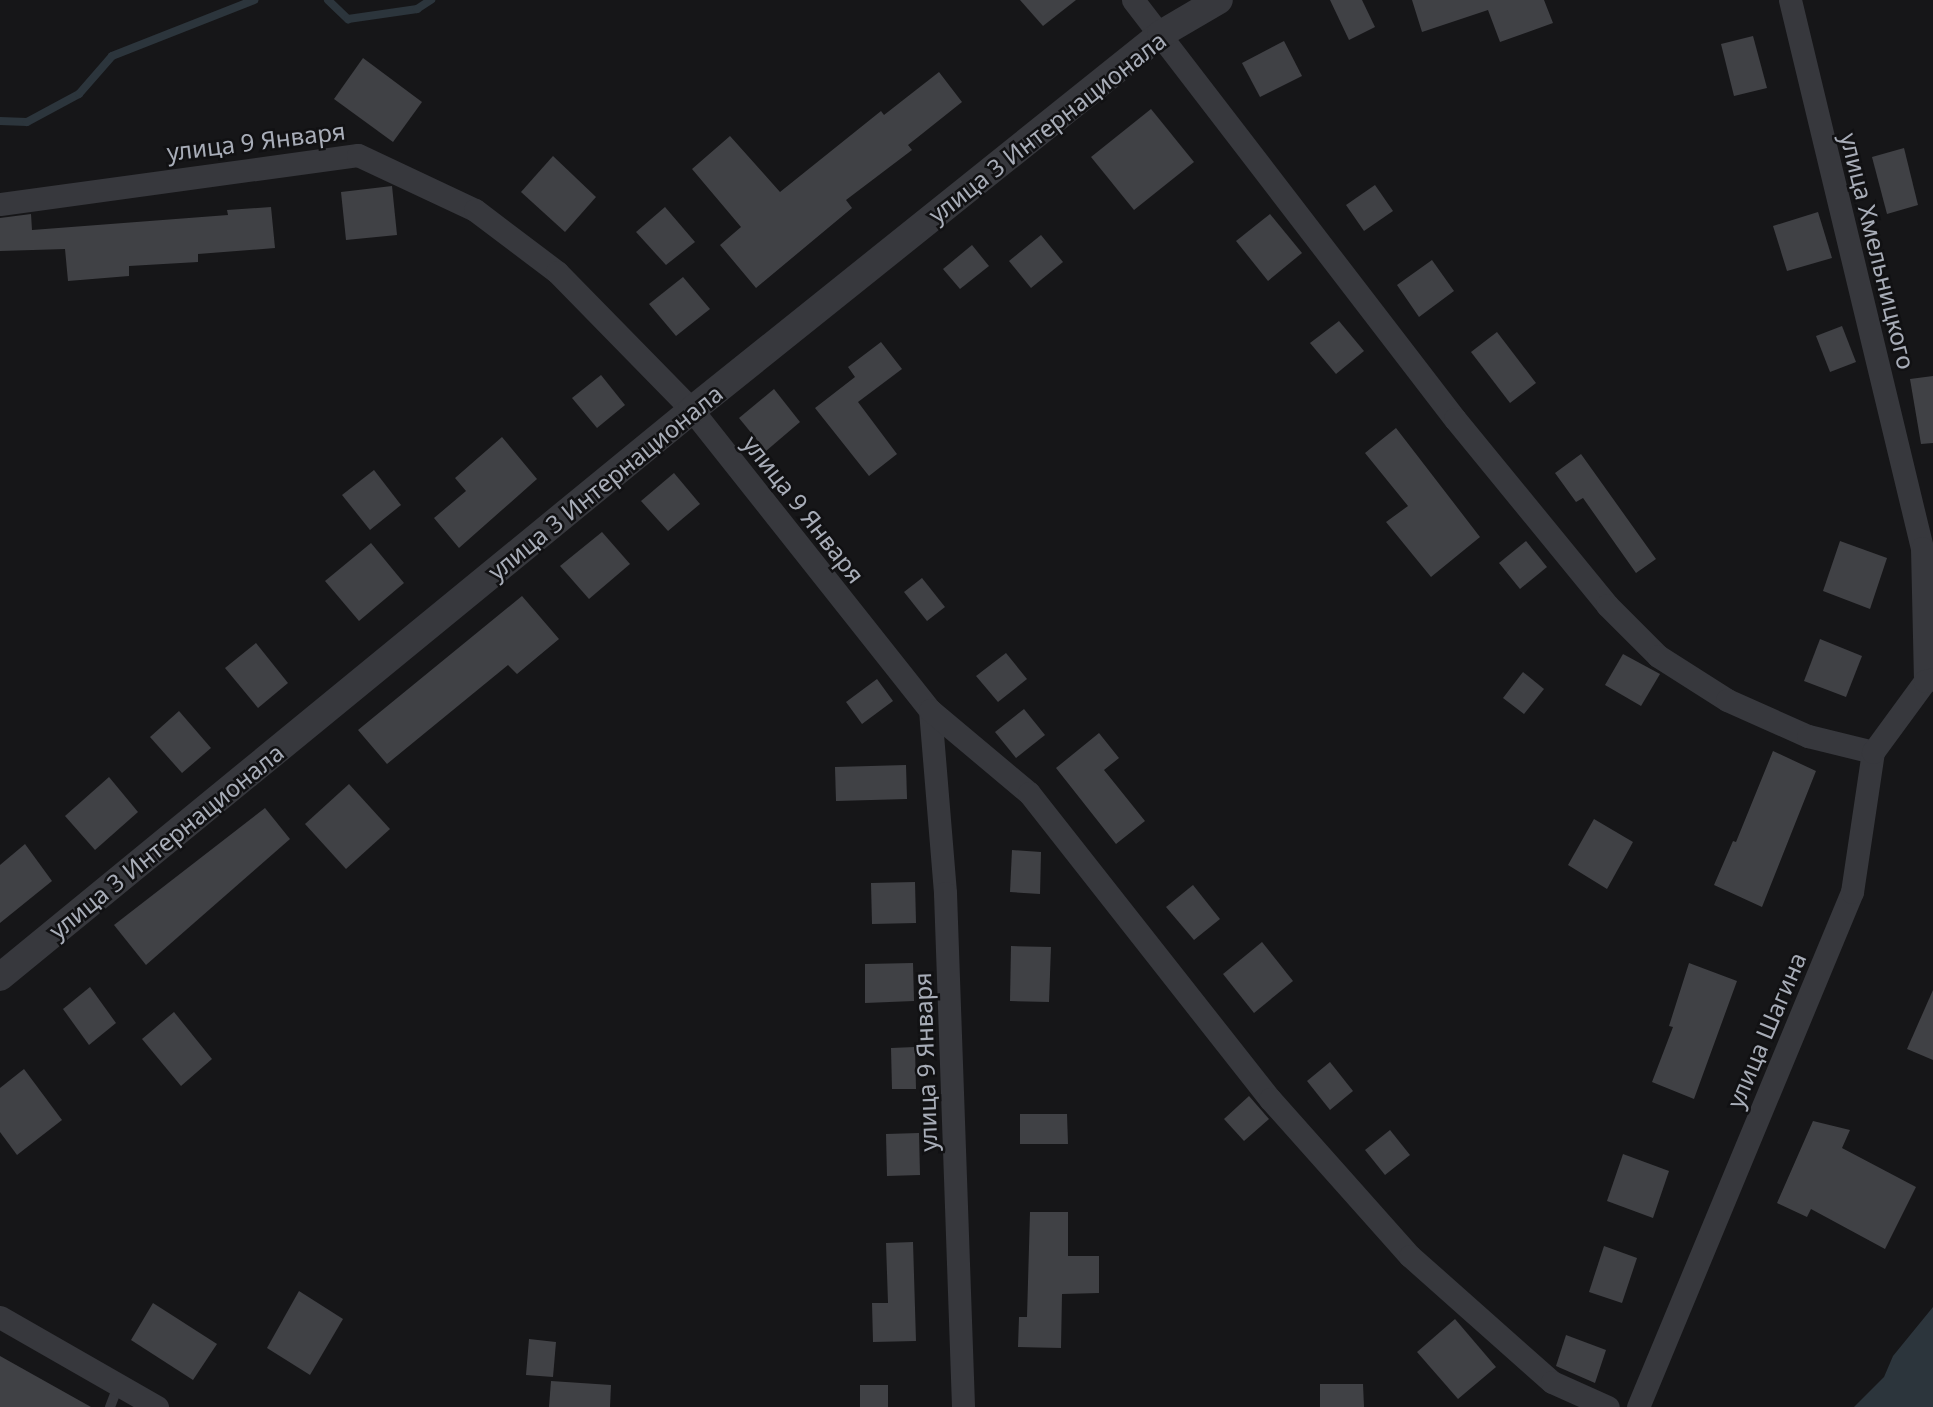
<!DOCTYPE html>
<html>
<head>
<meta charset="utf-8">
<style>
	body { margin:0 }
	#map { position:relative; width:1933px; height:1407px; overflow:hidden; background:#161618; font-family:"Noto Sans",sans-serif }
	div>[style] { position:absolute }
	.water>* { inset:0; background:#2c353c }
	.stream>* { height:8px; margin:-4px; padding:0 4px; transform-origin:4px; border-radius:4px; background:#2c353c }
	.building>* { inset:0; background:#404145 }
	.service>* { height:10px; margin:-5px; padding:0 5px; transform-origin:5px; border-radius:5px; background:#37383d }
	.minor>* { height:23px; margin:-11.5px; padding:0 11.5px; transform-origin:11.5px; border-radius:11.5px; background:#37383d }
	.tertiary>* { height:28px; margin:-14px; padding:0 14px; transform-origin:14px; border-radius:14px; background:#37383d }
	span { translate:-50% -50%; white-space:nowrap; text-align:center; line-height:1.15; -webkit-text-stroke:5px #111113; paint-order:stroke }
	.street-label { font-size:24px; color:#a8adb8 }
</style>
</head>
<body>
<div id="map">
	<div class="water">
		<i style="clip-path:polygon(1933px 1307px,1933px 1407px,1854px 1407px,1884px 1377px,1893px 1356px)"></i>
	</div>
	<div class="stream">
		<i style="left:328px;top:0;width:28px;rotate:44deg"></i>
		<i style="left:348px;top:19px;width:70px;rotate:-8.2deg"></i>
		<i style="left:417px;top:9px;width:17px;rotate:-33deg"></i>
		<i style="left:0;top:121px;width:27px;rotate:2deg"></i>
		<i style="left:27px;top:122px;width:59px;rotate:-28.3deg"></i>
		<i style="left:79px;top:94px;width:50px;rotate:-49deg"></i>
		<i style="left:112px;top:56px;width:153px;rotate:-21.5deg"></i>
	</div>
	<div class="building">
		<i style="clip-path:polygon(1020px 0,1076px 0,1043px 26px)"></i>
		<i style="clip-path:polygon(1330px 0,1362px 0,1375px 27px,1349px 40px)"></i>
		<i style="clip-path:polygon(1412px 0,1544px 0,1553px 23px,1500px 42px,1488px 10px,1422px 32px)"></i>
		<i style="clip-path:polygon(1753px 36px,1767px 88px,1734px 96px,1721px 44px)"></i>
		<i style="clip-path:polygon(1284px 41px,1302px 76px,1260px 97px,1242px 63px)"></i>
		<i style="clip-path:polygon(363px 58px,422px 102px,393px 142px,334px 99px)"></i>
		<i style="clip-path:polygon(939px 72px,962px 102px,908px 145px,912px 150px,846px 200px,852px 208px,756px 288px,720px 245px,741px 227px,692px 169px,730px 136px,780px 192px,881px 111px,884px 115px)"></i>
		<i style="clip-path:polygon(1151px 109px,1194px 162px,1134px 210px,1091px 157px)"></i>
		<i style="clip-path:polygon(1904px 148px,1918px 205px,1887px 214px,1872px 157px)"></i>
		<i style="clip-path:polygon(553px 156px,596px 197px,565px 232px,521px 192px)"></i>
		<i style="clip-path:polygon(1375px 185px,1393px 211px,1364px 231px,1346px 205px)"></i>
		<i style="clip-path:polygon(392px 186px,397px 235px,346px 240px,341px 192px)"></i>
		<i style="clip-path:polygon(271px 207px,275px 248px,198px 254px,198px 262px,129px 266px,129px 276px,68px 281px,65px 249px,0 251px,0 218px,31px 214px,32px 230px,228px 215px,227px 210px)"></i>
		<i style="clip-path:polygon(665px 207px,695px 242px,666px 265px,636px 232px)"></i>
		<i style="clip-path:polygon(1818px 212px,1832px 258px,1787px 271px,1773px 226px)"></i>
		<i style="clip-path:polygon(1270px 214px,1302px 253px,1268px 281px,1236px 241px)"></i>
		<i style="clip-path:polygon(1041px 235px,1063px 262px,1031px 288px,1009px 261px)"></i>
		<i style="clip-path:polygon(972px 245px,989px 266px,960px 289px,943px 269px)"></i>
		<i style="clip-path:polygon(1432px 260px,1454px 291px,1419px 317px,1397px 285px)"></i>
		<i style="clip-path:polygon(683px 277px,710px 309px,676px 336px,649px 304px)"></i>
		<i style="clip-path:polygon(1339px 321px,1364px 351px,1336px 374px,1310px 343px)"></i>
		<i style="clip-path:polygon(1842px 326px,1856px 362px,1830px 372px,1816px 336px)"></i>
		<i style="clip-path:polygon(1497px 332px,1536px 383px,1510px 403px,1471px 352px)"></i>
		<i style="clip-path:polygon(881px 342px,902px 369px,858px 402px,897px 454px,869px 476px,815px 408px,855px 377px,848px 367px)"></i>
		<i style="clip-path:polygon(601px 375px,625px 405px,597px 428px,572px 398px)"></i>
		<i style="clip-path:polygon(1933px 376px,1933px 443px,1921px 444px,1910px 379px)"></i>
		<i style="clip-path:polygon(774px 389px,800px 422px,766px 451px,739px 418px)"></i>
		<i style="clip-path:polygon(1396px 428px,1480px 537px,1431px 577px,1386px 522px,1408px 506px,1365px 453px)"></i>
		<i style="clip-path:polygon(502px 437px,537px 479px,459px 548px,434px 518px,466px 491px,455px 478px)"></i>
		<i style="clip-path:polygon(1581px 454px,1656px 559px,1636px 573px,1583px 498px,1576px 502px,1555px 473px)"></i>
		<i style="clip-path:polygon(374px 470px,401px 505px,370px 530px,342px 495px)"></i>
		<i style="clip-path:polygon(674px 473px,700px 504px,668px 531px,641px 501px)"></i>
		<i style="clip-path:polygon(602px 532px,630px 564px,589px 599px,560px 566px)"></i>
		<i style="clip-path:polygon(1526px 541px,1547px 567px,1520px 589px,1499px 563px)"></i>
		<i style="clip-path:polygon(1840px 541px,1887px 558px,1870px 609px,1823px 591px)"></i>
		<i style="clip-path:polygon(371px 543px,404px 583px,359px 621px,325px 581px)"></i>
		<i style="clip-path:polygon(922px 578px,945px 607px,927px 621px,904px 592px)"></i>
		<i style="clip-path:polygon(522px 596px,559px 639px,517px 674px,508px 665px,387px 764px,358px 730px)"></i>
		<i style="clip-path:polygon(1820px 639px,1862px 656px,1846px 697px,1804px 681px)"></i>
		<i style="clip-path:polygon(256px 643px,288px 683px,258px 708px,225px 668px)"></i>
		<i style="clip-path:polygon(1006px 653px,1027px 679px,998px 702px,976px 676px)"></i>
		<i style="clip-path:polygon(1623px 654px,1660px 674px,1641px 706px,1605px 685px)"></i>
		<i style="clip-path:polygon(1523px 672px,1544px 689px,1524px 714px,1503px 698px)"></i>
		<i style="clip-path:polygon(877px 679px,893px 701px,862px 724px,846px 702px)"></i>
		<i style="clip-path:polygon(1024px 709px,1045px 735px,1016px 758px,995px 732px)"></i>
		<i style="clip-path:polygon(179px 711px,211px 748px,182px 773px,150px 737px)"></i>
		<i style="clip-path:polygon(1099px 733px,1119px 758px,1104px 770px,1145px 821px,1116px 844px,1056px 768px)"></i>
		<i style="clip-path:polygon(1773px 751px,1816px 771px,1762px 907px,1714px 885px,1733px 841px,1736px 842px)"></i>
		<i style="clip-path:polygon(906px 765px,907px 799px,836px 801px,835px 767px)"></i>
		<i style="clip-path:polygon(109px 777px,138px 812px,95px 850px,65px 816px)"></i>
		<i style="clip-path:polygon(349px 784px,390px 829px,346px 869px,305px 824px)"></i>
		<i style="clip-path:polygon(265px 808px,290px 839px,146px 965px,114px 925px)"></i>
		<i style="clip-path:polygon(1594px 819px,1633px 842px,1607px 889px,1568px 865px)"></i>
		<i style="clip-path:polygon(25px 844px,52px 881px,0 923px,0 865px)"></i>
		<i style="clip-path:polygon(1012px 850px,1041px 852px,1040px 894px,1010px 892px)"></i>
		<i style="clip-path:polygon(915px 882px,916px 923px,872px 924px,871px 883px)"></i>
		<i style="clip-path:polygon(1193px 885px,1220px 919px,1194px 940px,1166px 907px)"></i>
		<i style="clip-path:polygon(1262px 942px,1293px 981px,1254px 1013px,1223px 974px)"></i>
		<i style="clip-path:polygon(1011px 946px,1051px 947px,1049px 1002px,1010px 1001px)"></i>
		<i style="clip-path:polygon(913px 963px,914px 1001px,865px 1003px,865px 964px)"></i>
		<i style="clip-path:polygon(1689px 963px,1737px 981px,1694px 1099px,1652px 1082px,1673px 1027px,1669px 1026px)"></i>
		<i style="clip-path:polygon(90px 987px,116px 1023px,89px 1045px,63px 1009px)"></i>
		<i style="clip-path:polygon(1933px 990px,1933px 1060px,1907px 1049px)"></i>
		<i style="clip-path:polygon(174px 1012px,212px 1059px,181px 1086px,142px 1039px)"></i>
		<i style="clip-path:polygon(915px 1047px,916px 1089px,892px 1089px,891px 1048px)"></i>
		<i style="clip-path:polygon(1330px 1062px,1353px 1091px,1330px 1110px,1307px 1081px)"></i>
		<i style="clip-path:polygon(24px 1069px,62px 1120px,17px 1155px,0 1132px,0 1088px)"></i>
		<i style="clip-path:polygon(1249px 1096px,1269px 1119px,1244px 1141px,1224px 1119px)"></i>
		<i style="clip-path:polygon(1020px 1114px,1067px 1114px,1068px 1144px,1020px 1144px)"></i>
		<i style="clip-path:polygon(1813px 1121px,1850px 1130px,1842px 1148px,1916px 1187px,1885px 1249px,1811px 1209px,1807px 1217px,1777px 1203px)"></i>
		<i style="clip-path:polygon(1390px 1130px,1410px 1155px,1385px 1175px,1365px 1150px)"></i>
		<i style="clip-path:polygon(919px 1133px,920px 1175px,887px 1176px,886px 1134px)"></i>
		<i style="clip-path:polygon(1623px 1154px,1669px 1171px,1653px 1218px,1607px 1201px)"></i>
		<i style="clip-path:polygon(1030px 1212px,1068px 1212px,1068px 1256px,1099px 1256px,1099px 1293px,1062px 1294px,1061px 1348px,1018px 1347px,1019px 1317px,1027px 1317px)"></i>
		<i style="clip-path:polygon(913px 1242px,916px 1341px,873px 1342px,872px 1303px,888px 1303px,886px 1243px)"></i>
		<i style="clip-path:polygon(1604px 1246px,1637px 1258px,1622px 1303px,1589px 1292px)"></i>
		<i style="clip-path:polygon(299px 1291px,343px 1319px,310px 1375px,267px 1348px)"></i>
		<i style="clip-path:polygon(153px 1303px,217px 1344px,193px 1380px,131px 1340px)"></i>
		<i style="clip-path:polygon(1455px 1319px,1496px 1367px,1458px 1399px,1417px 1352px)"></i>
		<i style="clip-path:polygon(1566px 1335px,1606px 1350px,1595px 1383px,1556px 1366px)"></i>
		<i style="clip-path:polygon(529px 1339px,556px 1342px,553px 1377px,526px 1375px)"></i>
		<i style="clip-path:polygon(0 1356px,91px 1407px,0 1407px)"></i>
		<i style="clip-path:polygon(551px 1381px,611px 1385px,610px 1407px,549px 1407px)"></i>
		<i style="clip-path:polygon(1320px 1384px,1363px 1384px,1364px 1407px,1320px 1407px)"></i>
		<i style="clip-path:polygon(860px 1385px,888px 1385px,888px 1407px,860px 1407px)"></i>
	</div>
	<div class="service">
		<i style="left:110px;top:1407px;width:22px;rotate:-69deg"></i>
	</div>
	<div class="minor">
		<i style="left:1133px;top:0;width:528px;rotate:52.46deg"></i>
		<i style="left:1455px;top:419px;width:240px;rotate:50.7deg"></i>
		<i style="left:1607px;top:605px;width:72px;rotate:45deg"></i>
		<i style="left:1658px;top:656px;width:82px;rotate:32.5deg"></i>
		<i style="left:1727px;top:700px;width:89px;rotate:24deg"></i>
		<i style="left:1808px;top:736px;width:67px;rotate:13.8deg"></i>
		<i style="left:1790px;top:0;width:564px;rotate:76.46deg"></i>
		<i style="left:1922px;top:548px;width:133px;rotate:88.7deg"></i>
		<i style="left:0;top:204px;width:361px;rotate:-7.8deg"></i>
		<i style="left:358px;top:155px;width:129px;rotate:25.2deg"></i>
		<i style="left:475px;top:210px;width:103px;rotate:37.1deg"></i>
		<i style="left:557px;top:272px;width:193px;rotate:45.6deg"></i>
		<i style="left:692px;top:410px;width:383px;rotate:51.6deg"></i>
		<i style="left:930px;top:710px;width:184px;rotate:85.3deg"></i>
		<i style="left:945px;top:893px;width:514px;rotate:87.99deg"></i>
		<i style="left:930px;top:710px;width:129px;rotate:40deg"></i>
		<i style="left:1029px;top:793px;width:390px;rotate:51.8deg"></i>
		<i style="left:1270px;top:1099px;width:210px;rotate:48.3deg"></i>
		<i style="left:1410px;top:1256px;width:190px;rotate:41.6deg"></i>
		<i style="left:1552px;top:1382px;width:61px;rotate:24.1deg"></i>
		<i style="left:0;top:1317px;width:181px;rotate:29.8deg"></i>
		<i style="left:1638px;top:1407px;width:558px;rotate:-67.44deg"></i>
		<i style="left:1852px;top:892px;width:142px;rotate:-81.5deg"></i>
		<i style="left:1873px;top:752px;width:88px;rotate:-53.8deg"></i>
		<i style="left:1925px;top:681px;width:8px;rotate:-14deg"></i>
	</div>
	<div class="tertiary">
		<i style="left:0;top:977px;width:895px;rotate:-39.33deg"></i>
		<i style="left:692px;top:410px;width:601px;rotate:-38.72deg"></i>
		<i style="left:1161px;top:34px;width:67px;rotate:-30.4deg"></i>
	</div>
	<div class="street-label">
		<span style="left:1047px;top:127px;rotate:-38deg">улица 3 Интернационала</span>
		<span style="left:256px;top:141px;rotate:-7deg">улица 9 Января</span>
		<span style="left:1878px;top:251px;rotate:76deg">улица Хмельницкого</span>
		<span style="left:605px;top:482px;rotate:-39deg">улица 3 Интернационала</span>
		<span style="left:804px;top:509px;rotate:52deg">улица 9 Января</span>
		<span style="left:166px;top:841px;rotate:-39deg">улица 3 Интернационала</span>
		<span style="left:1766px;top:1030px;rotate:-67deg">улица Шагина</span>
		<span style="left:925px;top:1062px;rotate:-92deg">улица 9 Января</span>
	</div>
</div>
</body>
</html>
